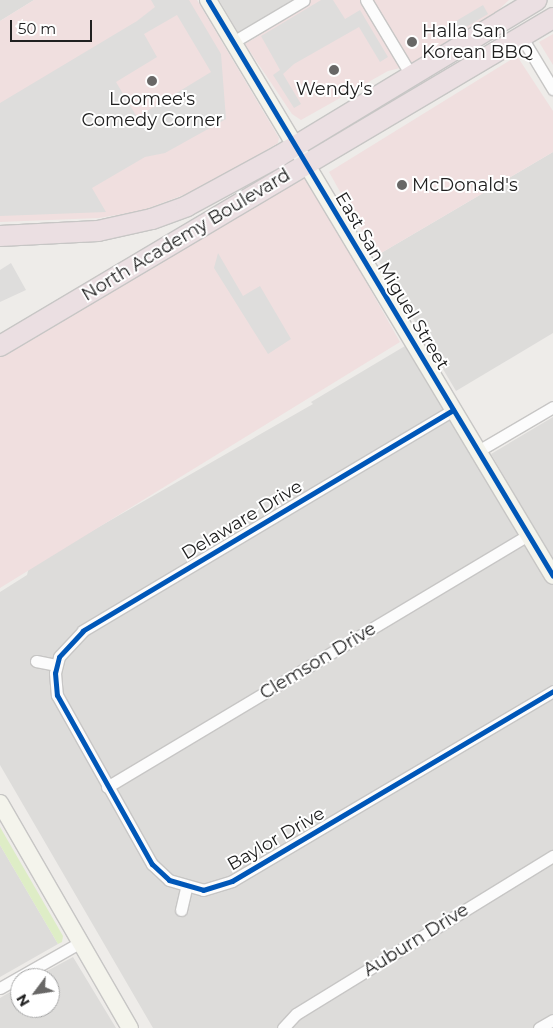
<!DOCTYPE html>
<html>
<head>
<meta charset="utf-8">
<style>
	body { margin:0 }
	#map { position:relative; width:553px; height:1028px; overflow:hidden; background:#eeece9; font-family:Montserrat,sans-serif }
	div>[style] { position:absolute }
	.residential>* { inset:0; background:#dddcda }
	.commercial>* { inset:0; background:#f0dfdf }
	.grass>* { inset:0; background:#deedc6 }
	.parking>* { inset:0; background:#dedddc }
	.roads { filter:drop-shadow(1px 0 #c7c6c5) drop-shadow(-1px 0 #c7c6c5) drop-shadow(0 1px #c7c6c5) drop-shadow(0 -1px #c7c6c5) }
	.street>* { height:11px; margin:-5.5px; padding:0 5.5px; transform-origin:5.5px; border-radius:5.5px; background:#fcfcfc }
	.secondary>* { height:16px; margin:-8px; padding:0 8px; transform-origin:8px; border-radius:8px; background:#f4f4ec }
	.highway>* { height:20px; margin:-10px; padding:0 10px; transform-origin:10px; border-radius:10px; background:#ebdfe2 }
	.cycleway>* { height:5px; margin:-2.5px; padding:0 2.5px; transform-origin:2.5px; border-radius:2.5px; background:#0057b8 }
	.dots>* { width:14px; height:14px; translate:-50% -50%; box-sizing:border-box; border:2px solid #fff; border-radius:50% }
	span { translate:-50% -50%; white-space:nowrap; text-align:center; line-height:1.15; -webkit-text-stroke:4px #fff; paint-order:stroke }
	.poi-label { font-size:18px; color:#202020 }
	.left { translate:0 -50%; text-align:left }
	.street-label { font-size:18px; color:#202020 }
	.north { position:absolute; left:10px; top:968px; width:50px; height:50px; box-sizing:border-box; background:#fff; border:1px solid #a6a6a6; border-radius:50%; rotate:239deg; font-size:14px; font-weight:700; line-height:20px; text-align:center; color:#202020 }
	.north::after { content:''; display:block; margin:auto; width:18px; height:22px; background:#686766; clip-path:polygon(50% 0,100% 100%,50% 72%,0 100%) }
	.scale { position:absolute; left:10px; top:20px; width:82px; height:22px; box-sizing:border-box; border:2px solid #202020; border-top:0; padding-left:6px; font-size:15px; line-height:18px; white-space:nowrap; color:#202020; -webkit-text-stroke:4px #fff; paint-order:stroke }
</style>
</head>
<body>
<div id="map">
	<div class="residential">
		<i style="clip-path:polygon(0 0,34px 0,0 21px)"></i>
		<i style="clip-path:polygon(219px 0,306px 0,309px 5px,245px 44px)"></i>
		<i style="clip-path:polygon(553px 152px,553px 333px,456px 391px,376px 256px)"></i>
		<i style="clip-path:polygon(405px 346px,504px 511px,519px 502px,491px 454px,553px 417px,553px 1028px,153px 1028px,0 765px,0 592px,27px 575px,29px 567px,313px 404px,311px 402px)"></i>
		<i style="clip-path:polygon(0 845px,58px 944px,0 977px)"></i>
		<i style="clip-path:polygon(73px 957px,116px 1028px,0 1028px,0 998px,20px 986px,20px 1008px,50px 1008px,50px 978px,34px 978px)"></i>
	</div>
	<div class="commercial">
		<i style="clip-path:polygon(34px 0,197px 0,279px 138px,278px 143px,205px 187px,141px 211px,99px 218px,0 222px,0 21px)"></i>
		<i style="clip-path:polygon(306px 0,509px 0,492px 16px,416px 64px,388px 71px,301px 120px,292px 114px,245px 44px,309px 5px)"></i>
		<i style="clip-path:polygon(553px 34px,553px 65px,539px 42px)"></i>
		<i style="clip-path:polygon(517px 56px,553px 111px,553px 152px,376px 256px,329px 172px)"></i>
		<i style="clip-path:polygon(305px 174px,400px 342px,0 588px,0 354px)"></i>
	</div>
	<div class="grass">
		<i style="clip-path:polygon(0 827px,63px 936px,62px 942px,58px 944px,0 845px)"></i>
	</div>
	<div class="parking">
		<i style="clip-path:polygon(evenodd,151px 0,189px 0,221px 54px,226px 119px,165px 153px,145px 157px,92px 188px,106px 212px,0 216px,0 103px,137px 21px,155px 7px,151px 0,177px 15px,211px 72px,137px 117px,116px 82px,157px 57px,144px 34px,177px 15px)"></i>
		<i style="clip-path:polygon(321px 0,333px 0,345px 19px,360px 10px,388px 57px,380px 62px,359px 27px,294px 64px,283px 74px,301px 104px,294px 108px,273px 75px,280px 70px,261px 36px)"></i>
		<i style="clip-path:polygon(483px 5px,488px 14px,451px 36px,446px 27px)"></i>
		<i style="clip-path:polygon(218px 253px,243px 296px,260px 286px,291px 339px,268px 354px,214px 268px)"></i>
		<i style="clip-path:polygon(11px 263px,26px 290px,0 302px,0 270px)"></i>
	</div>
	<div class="roads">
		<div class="street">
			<i style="left:366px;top:0;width:87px;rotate:59deg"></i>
			<i style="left:521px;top:36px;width:62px;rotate:58.9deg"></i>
			<i style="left:233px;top:42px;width:82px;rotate:-30.6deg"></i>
			<i style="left:453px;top:410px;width:431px;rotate:149.2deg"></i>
			<i style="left:83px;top:631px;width:35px;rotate:133deg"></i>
			<i style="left:59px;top:657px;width:16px;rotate:104deg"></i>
			<i style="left:55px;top:673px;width:22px;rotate:85deg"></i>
			<i style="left:57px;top:695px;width:194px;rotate:60.7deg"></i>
			<i style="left:152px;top:864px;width:23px;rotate:43deg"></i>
			<i style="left:169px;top:880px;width:35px;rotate:16deg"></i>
			<i style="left:203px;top:890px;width:30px;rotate:-17deg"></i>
			<i style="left:232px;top:881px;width:373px;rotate:-30.6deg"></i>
			<i style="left:478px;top:451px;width:87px;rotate:-30.4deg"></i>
			<i style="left:36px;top:661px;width:20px;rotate:11deg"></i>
			<i style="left:107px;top:787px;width:491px;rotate:-30.9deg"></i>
			<i style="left:181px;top:910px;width:23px;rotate:-77deg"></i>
			<i style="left:0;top:988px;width:93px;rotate:-29.6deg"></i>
			<i style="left:283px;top:1028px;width:19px;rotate:-47deg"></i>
			<i style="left:296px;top:1014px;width:302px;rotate:-31.6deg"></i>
			<i style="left:539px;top:1028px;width:16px;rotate:-30deg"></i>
		</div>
		<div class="secondary">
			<i style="left:208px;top:0;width:671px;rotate:59.08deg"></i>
			<i style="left:0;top:803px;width:260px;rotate:60deg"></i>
		</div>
		<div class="highway">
			<i style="left:0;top:236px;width:98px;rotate:-2.9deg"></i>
			<i style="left:98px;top:231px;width:55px;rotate:-12.5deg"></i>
			<i style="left:152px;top:219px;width:37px;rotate:-20deg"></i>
			<i style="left:187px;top:206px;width:105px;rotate:-28.5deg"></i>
			<i style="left:279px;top:156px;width:301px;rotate:-31.2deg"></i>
			<i style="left:0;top:346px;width:643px;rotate:-30.67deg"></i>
		</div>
	</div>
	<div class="cycleway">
		<i style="left:208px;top:0;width:671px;rotate:59.08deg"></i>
		<i style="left:453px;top:410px;width:431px;rotate:149.2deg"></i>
		<i style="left:83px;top:631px;width:35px;rotate:133deg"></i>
		<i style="left:59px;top:657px;width:16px;rotate:104deg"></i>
		<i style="left:55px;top:673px;width:22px;rotate:85deg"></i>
		<i style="left:57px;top:695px;width:194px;rotate:60.7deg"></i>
		<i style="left:152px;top:864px;width:23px;rotate:43deg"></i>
		<i style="left:169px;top:880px;width:35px;rotate:16deg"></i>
		<i style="left:203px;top:890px;width:30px;rotate:-17deg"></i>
		<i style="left:232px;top:881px;width:373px;rotate:-30.6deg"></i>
	</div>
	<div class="dots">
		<i style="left:412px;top:42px;background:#686766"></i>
		<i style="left:334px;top:70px;background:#686766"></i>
		<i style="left:152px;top:81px;background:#686766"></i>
		<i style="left:402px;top:185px;background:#686766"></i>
	</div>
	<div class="poi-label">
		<span class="left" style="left:422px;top:42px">Halla San<br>Korean BBQ</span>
		<span style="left:334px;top:89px">Wendy's</span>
		<span style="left:152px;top:110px">Loomee's<br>Comedy Corner</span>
		<span class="left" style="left:412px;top:185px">McDonald's</span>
	</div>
	<div class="street-label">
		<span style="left:186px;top:235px;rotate:-31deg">North Academy Boulevard</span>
		<span style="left:392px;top:281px;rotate:59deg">East San Miguel Street</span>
		<span style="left:242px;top:520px;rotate:-31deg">Delaware Drive</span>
		<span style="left:318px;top:661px;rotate:-31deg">Clemson Drive</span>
		<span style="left:276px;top:839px;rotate:-30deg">Baylor Drive</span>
		<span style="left:416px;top:940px;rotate:-32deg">Auburn Drive</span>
	</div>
	<div class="north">N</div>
	<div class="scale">50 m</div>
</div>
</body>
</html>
